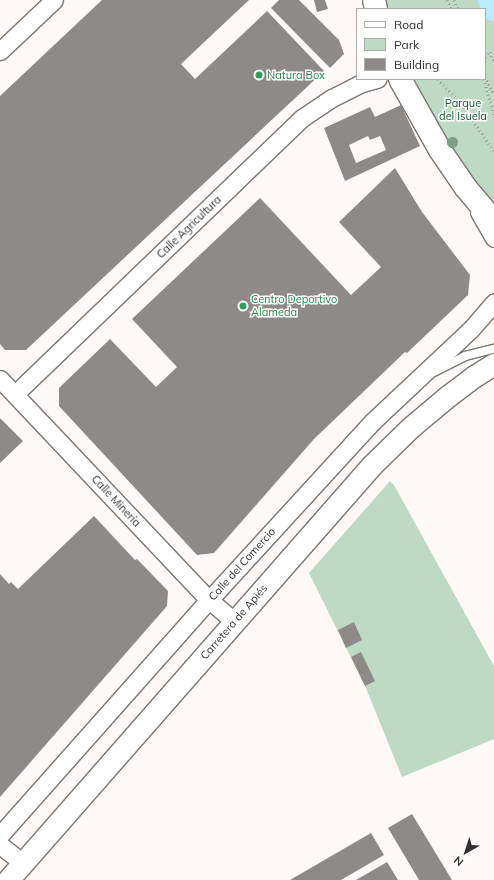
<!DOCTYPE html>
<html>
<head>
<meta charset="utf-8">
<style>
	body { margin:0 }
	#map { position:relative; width:494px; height:880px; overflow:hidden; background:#fffaf7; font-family:Mulish,sans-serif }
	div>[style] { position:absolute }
	.green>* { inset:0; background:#bedac2 }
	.river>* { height:27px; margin:-13.5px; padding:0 13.5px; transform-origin:13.5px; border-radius:13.5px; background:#b9eafc }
	.building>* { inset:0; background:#8e8a87 }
	.path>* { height:2.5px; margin-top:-1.25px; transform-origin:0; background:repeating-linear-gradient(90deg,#a29f9c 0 1px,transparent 0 4px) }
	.roads { filter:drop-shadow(1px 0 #7b7874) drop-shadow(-1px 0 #7b7874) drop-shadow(0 1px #7b7874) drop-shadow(0 -1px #7b7874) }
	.service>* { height:8px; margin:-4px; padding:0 4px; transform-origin:4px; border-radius:4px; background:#fff }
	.minor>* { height:17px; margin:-8.5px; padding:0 8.5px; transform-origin:8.5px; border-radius:8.5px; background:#fff }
	.tertiary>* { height:21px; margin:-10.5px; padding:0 10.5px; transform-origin:10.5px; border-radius:10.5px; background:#fff }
	.secondary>* { height:22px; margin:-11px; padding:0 11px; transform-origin:11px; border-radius:11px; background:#fff }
	.trees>* { width:11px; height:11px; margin:-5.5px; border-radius:50%; background:#7c9f85 }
	.dots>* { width:11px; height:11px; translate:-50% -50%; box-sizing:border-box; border:2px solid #fff; border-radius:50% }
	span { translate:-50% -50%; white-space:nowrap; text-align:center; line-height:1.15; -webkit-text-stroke:3px #fff; paint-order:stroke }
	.leisure-label { font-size:11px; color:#27864d }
	.left { translate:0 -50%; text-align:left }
	.park-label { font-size:11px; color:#115427 }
	.street-label { font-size:11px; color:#302f2e }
	.legend { position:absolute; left:356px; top:8px; width:130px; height:72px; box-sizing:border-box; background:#fff; border:1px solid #acacab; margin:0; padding:5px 7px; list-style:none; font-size:12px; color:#302f2e }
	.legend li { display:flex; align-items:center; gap:8px; height:20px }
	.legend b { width:20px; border:1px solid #acacab }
	.north { position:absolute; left:446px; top:832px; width:40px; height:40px; -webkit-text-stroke:3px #fff; paint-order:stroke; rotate:219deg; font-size:11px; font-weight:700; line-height:16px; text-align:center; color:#302f2e }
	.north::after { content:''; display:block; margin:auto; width:14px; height:18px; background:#302f2e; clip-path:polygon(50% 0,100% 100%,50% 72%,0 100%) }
</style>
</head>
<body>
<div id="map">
	<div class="green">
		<i style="clip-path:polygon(383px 0,494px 0,494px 204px,461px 165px,410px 79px,485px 79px,485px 9px,386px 9px)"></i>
		<i style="clip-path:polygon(390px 481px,394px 485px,494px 666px,494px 739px,402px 777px,365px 686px,309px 573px)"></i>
	</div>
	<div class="river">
		<i style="left:491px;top:0;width:8px;rotate:67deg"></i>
	</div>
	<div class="building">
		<i style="clip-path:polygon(102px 0,249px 0,181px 64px,195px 79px,267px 11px,324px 71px,26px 350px,5px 350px,0 344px,0 96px)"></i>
		<i style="clip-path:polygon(279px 0,299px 0,339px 40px,344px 54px,330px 68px,271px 8px)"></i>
		<i style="clip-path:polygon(314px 0,325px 0,328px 9px,317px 12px)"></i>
		<i style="clip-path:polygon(evenodd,401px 105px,420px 146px,345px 181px,324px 128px,370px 107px,375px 117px,401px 105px,368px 136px,370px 140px,380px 136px,386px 150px,356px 163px,349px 145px,368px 136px)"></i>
		<i style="clip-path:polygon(395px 168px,422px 212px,470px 275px,468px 295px,407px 353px,405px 352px,314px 439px,214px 553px,197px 555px,59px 406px,59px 388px,110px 339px,156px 387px,177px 367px,132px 319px,260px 198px,351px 295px,381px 267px,339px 222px)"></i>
		<i style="clip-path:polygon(0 418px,23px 441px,0 463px)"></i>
		<i style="clip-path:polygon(94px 516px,135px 560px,137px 559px,168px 591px,167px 606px,0 797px,0 574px,9px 584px,11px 582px,18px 589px)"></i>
		<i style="clip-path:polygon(354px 622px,362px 640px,346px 648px,338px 630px)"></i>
		<i style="clip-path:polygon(361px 652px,375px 681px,365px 686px,351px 657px)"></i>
		<i style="clip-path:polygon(412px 814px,452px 880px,419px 880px,388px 828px)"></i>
		<i style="clip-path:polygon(371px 833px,384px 855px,341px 880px,290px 880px)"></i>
		<i style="clip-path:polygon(387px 862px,398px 880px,356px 880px)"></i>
	</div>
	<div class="path">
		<i style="left:447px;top:0;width:10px;rotate:61deg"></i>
		<i style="left:454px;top:0;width:10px;rotate:66deg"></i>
		<i style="left:485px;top:57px;width:7px;rotate:-45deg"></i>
		<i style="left:490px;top:52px;width:10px;rotate:66deg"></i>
		<i style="left:485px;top:77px;width:19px;rotate:62deg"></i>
		<i style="left:438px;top:79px;width:38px;rotate:47deg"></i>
		<i style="left:464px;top:107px;width:53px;rotate:55.7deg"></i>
		<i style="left:484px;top:79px;width:37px;rotate:74deg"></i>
	</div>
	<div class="roads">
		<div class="service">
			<i style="left:434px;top:372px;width:35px;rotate:-27deg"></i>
			<i style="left:465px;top:356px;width:30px;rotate:-14deg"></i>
		</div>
		<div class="minor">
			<i style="left:0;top:51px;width:74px;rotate:-43.4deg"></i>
			<i style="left:479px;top:212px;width:30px;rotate:60deg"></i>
			<i style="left:0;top:379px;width:304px;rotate:46.6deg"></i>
			<i style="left:209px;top:600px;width:33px;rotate:40deg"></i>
			<i style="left:15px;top:394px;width:398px;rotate:-43.9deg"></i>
			<i style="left:302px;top:118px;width:36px;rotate:-34deg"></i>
			<i style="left:332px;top:98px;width:34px;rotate:-27deg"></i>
			<i style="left:362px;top:83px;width:16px;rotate:-15deg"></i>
			<i style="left:0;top:835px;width:314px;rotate:-48.4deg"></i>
			<i style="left:209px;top:600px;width:241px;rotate:-47.5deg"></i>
			<i style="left:372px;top:422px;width:136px;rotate:-43.2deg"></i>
			<i style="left:471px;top:329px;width:35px;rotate:-49deg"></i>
			<i style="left:0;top:845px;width:29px;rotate:38deg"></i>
		</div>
		<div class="tertiary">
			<i style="left:8px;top:880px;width:552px;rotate:-48.75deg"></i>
			<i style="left:372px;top:465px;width:54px;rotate:-44.3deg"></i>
			<i style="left:411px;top:427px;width:48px;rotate:-40deg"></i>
			<i style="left:448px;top:396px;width:31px;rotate:-37deg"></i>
			<i style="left:473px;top:377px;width:25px;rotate:-32deg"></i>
		</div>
		<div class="secondary">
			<i style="left:374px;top:0;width:9px;rotate:77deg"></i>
			<i style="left:400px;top:79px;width:81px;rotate:60.6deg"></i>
			<i style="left:440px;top:150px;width:46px;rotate:55.6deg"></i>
			<i style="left:466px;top:188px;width:43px;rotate:49.7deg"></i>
		</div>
	</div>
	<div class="trees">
		<i style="left:452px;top:142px"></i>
	</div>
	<div class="dots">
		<i style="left:259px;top:75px;background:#2e9e5b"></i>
		<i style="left:243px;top:306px;background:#2e9e5b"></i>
	</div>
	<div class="leisure-label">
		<span class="left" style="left:267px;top:75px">Natura Box</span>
		<span class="left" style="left:251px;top:306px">Centro Deportivo<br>Alameda</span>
	</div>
	<div class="park-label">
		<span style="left:463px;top:110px">Parque<br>del Isuela</span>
	</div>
	<div class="street-label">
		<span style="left:189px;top:227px;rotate:-44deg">Calle Agricultura</span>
		<span style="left:116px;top:501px;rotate:47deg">Calle Minería</span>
		<span style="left:242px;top:564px;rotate:-48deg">Calle del Comercio</span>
		<span style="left:234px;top:622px;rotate:-49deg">Carretera de Apiés</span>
	</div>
	<ul class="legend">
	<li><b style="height:5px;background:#fff"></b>Road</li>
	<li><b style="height:11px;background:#bedac2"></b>Park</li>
	<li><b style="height:11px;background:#8e8a87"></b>Building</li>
	</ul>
	<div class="north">N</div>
</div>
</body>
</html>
